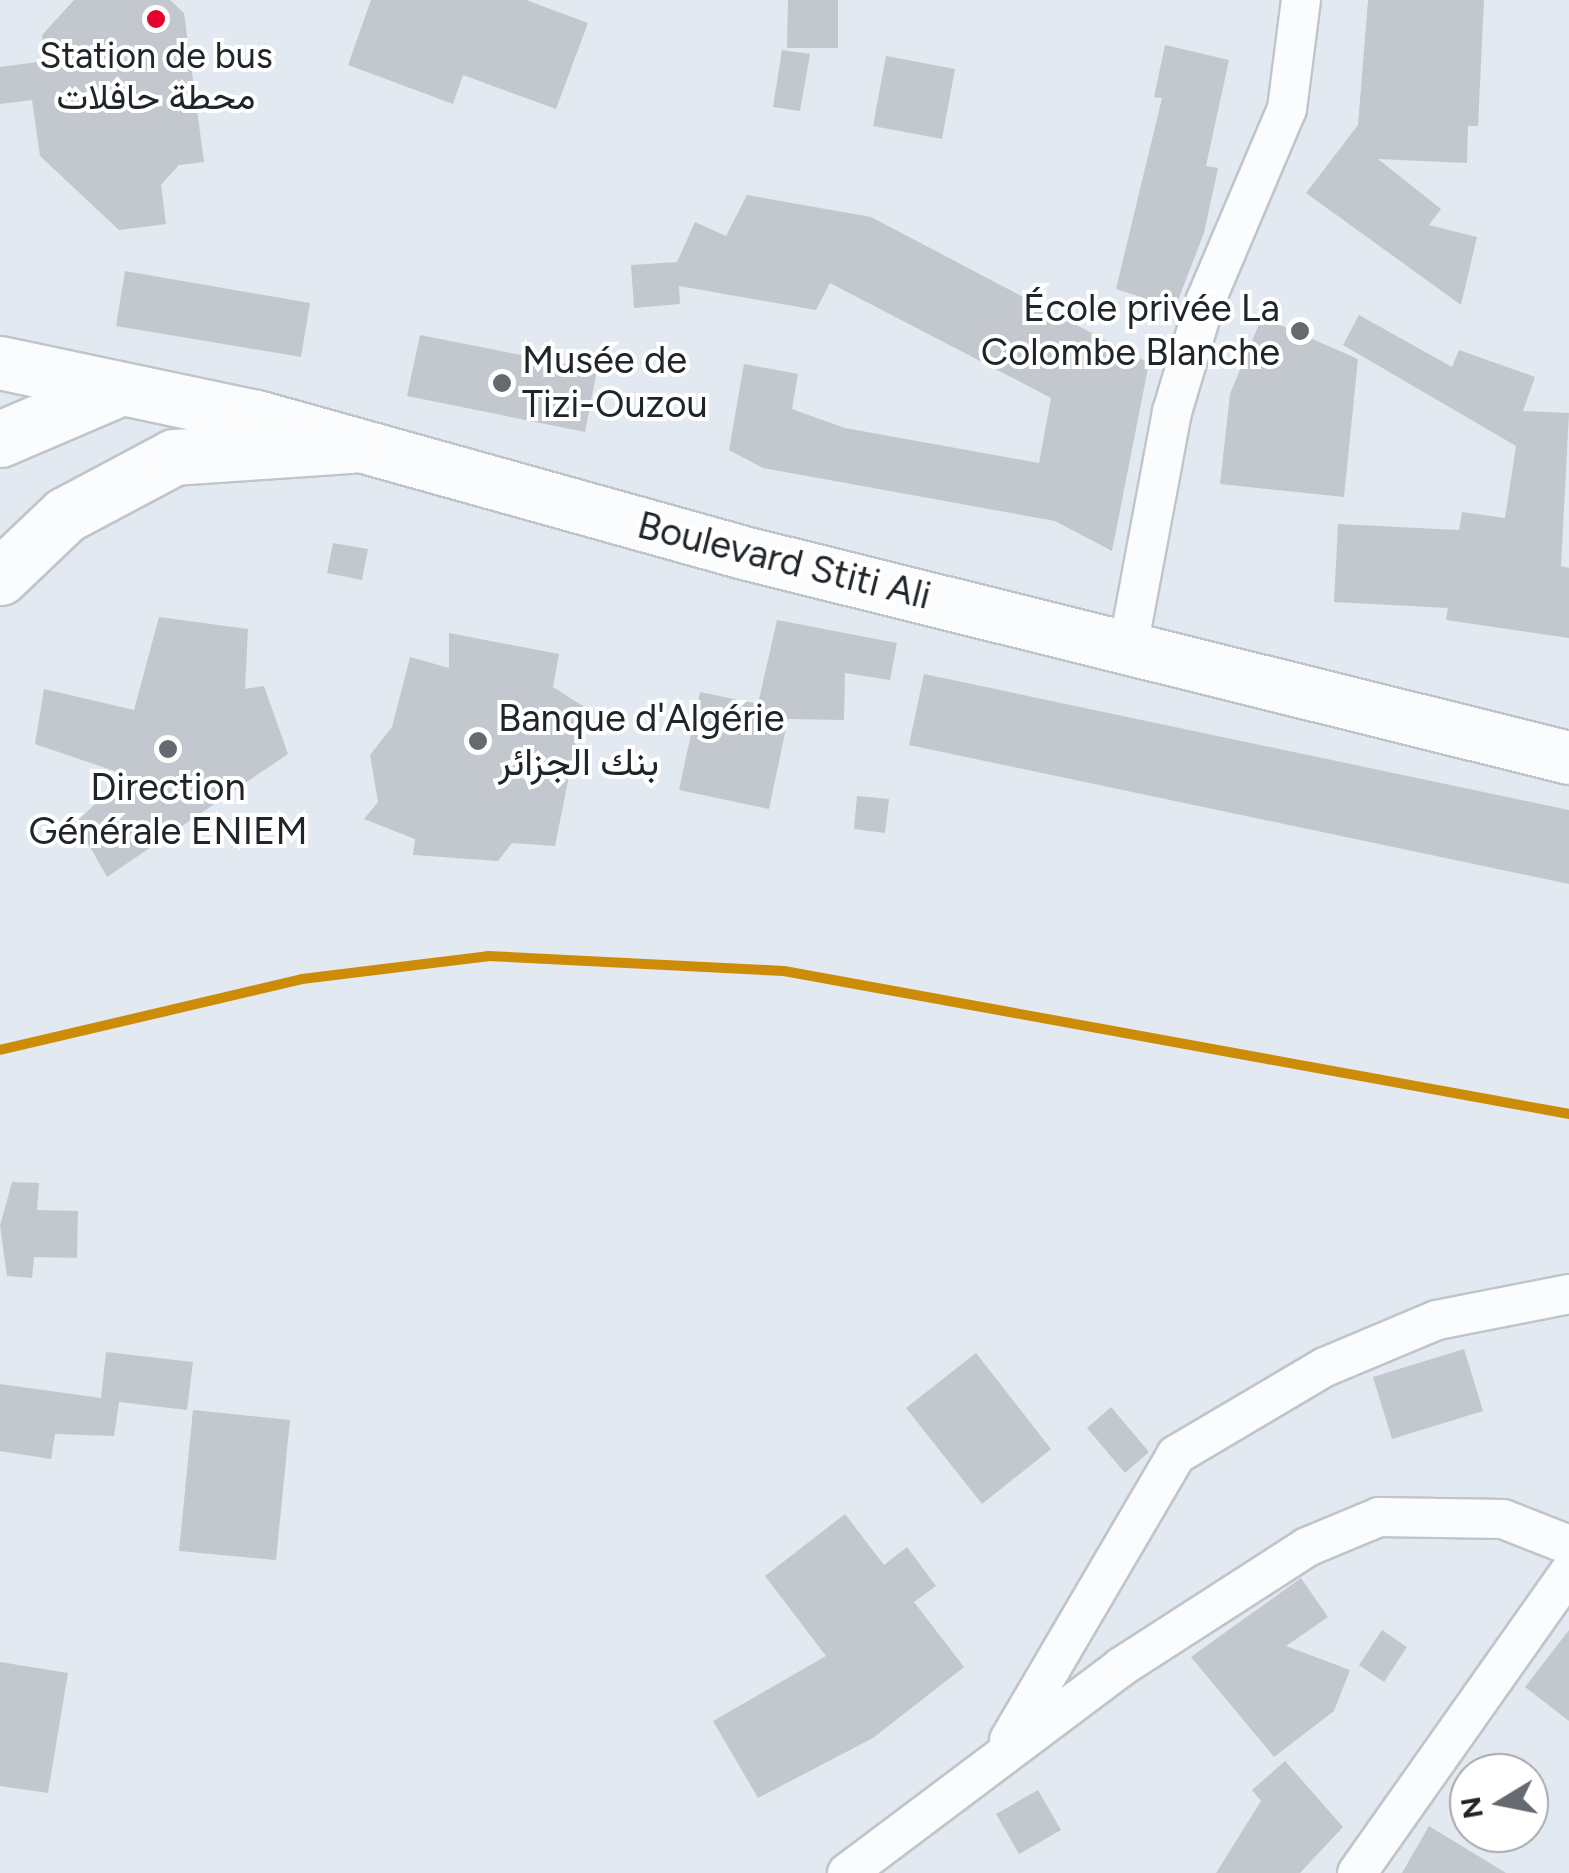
<!DOCTYPE html>
<html>
<head>
<meta charset="utf-8">
<style>
	body { margin:0 }
	#map { position:relative; width:1569px; height:1873px; overflow:hidden; background:#e3e9f0; font-family:Figtree,Vazirmatn,sans-serif }
	div>[style] { position:absolute }
	.building>* { inset:0; background:#c3c8ce }
	.roads { filter:drop-shadow(2px 0 #c0c5ca) drop-shadow(-2px 0 #c0c5ca) drop-shadow(0 2px #c0c5ca) drop-shadow(0 -2px #c0c5ca) }
	.minor>* { height:38px; margin:-19px; padding:0 19px; transform-origin:19px; border-radius:19px; background:#fbfcfd }
	.secondary>* { height:52px; margin:-26px; padding:0 26px; transform-origin:26px; border-radius:26px; background:#fbfcfd }
	.primary>* { height:55px; margin:-27.5px; padding:0 27.5px; transform-origin:27.5px; border-radius:27.5px; background:#fbfcfd }
	.rail-1>* { height:10px; margin:-5px; padding:0 5px; transform-origin:5px; border-radius:5px; background:#cc8c08 }
	.dots>* { width:28px; height:28px; translate:-50% -50%; box-sizing:border-box; border:5px solid #fff; border-radius:50% }
	span { translate:-50% -50%; white-space:nowrap; text-align:center; line-height:1.15; -webkit-text-stroke:8px #fff; paint-order:stroke }
	.bus-label { font-size:36px; color:#20252a }
	.poi-label { font-size:38px; color:#20252a }
	.right { translate:-100% -50%; text-align:right }
	.left { translate:0 -50%; text-align:left }
	.street-label { font-size:38px; color:#20252a }
	.north { position:absolute; left:1449px; top:1753px; width:100px; height:100px; box-sizing:border-box; background:#fff; border:2px solid #a6a8aa; border-radius:50%; rotate:260deg; font-size:28px; font-weight:700; line-height:40px; text-align:center; color:#20252a }
	.north::after { content:''; display:block; margin:auto; width:35px; height:45px; background:#646a6f; clip-path:polygon(50% 0,100% 100%,50% 72%,0 100%) }
</style>
</head>
<body>
<div id="map">
	<div class="building">
		<i style="clip-path:polygon(74px 0,170px 0,184px 13px,204px 162px,179px 165px,161px 185px,166px 224px,119px 230px,40px 156px,32px 100px,0 104px,0 67px,45px 61px,42px 35px)"></i>
		<i style="clip-path:polygon(371px 0,526px 0,588px 23px,556px 109px,463px 75px,453px 104px,348px 65px)"></i>
		<i style="clip-path:polygon(788px 0,838px 0,838px 48px,787px 48px)"></i>
		<i style="clip-path:polygon(1368px 0,1484px 0,1478px 126px,1468px 126px,1467px 163px,1378px 159px,1441px 209px,1429px 225px,1477px 237px,1461px 305px,1306px 193px,1358px 125px)"></i>
		<i style="clip-path:polygon(1165px 45px,1229px 60px,1206px 166px,1218px 168px,1204px 233px,1175px 308px,1116px 289px,1162px 98px,1154px 97px)"></i>
		<i style="clip-path:polygon(782px 50px,810px 54px,800px 111px,773px 107px)"></i>
		<i style="clip-path:polygon(886px 56px,955px 69px,942px 139px,873px 126px)"></i>
		<i style="clip-path:polygon(747px 195px,871px 217px,1149px 363px,1112px 551px,1055px 521px,763px 468px,729px 450px,744px 364px,798px 374px,792px 409px,845px 428px,1039px 463px,1051px 398px,830px 283px,816px 310px,679px 286px,680px 304px,634px 308px,631px 265px,677px 262px,695px 222px,726px 236px)"></i>
		<i style="clip-path:polygon(125px 271px,310px 303px,301px 357px,116px 326px)"></i>
		<i style="clip-path:polygon(1359px 315px,1452px 367px,1459px 350px,1535px 377px,1523px 411px,1569px 413px,1561px 566px,1569px 568px,1569px 638px,1446px 620px,1448px 608px,1334px 602px,1338px 524px,1459px 530px,1462px 512px,1505px 518px,1516px 446px,1343px 345px)"></i>
		<i style="clip-path:polygon(1262px 317px,1358px 359px,1344px 497px,1220px 484px,1230px 394px)"></i>
		<i style="clip-path:polygon(420px 335px,597px 370px,585px 432px,407px 396px)"></i>
		<i style="clip-path:polygon(333px 543px,368px 549px,362px 580px,327px 573px)"></i>
		<i style="clip-path:polygon(159px 617px,248px 629px,245px 689px,264px 686px,288px 754px,107px 877px,76px 822px,126px 775px,35px 744px,44px 689px,134px 710px)"></i>
		<i style="clip-path:polygon(777px 620px,897px 643px,890px 680px,845px 673px,844px 720px,788px 719px,769px 809px,679px 790px,700px 692px,758px 704px)"></i>
		<i style="clip-path:polygon(449px 633px,559px 654px,553px 687px,583px 706px,555px 846px,512px 843px,498px 861px,413px 855px,415px 839px,364px 819px,378px 802px,370px 755px,392px 727px,410px 657px,449px 668px)"></i>
		<i style="clip-path:polygon(924px 674px,1569px 810px,1569px 884px,909px 745px)"></i>
		<i style="clip-path:polygon(857px 796px,889px 799px,885px 833px,854px 829px)"></i>
		<i style="clip-path:polygon(12px 1182px,39px 1183px,37px 1210px,78px 1211px,77px 1258px,34px 1257px,32px 1278px,7px 1276px,0 1226px)"></i>
		<i style="clip-path:polygon(1464px 1349px,1483px 1411px,1392px 1439px,1373px 1377px)"></i>
		<i style="clip-path:polygon(106px 1352px,193px 1362px,187px 1410px,119px 1402px,114px 1436px,55px 1434px,51px 1459px,0 1451px,0 1384px,101px 1398px)"></i>
		<i style="clip-path:polygon(976px 1353px,1051px 1449px,982px 1504px,906px 1408px)"></i>
		<i style="clip-path:polygon(1111px 1407px,1149px 1452px,1125px 1473px,1087px 1428px)"></i>
		<i style="clip-path:polygon(193px 1410px,290px 1420px,276px 1560px,179px 1551px)"></i>
		<i style="clip-path:polygon(845px 1514px,884px 1565px,907px 1547px,936px 1586px,914px 1602px,964px 1667px,873px 1738px,758px 1798px,713px 1721px,826px 1656px,765px 1576px)"></i>
		<i style="clip-path:polygon(1301px 1578px,1328px 1617px,1286px 1646px,1350px 1670px,1334px 1711px,1274px 1757px,1191px 1657px)"></i>
		<i style="clip-path:polygon(1382px 1630px,1407px 1647px,1384px 1682px,1359px 1665px)"></i>
		<i style="clip-path:polygon(1569px 1630px,1569px 1721px,1525px 1687px)"></i>
		<i style="clip-path:polygon(0 1662px,68px 1673px,48px 1793px,0 1786px)"></i>
		<i style="clip-path:polygon(1285px 1761px,1343px 1827px,1300px 1873px,1216px 1873px,1261px 1801px,1252px 1790px)"></i>
		<i style="clip-path:polygon(1038px 1790px,1061px 1830px,1019px 1854px,996px 1814px)"></i>
		<i style="clip-path:polygon(1429px 1826px,1506px 1873px,1402px 1873px)"></i>
	</div>
	<div class="roads">
		<div class="minor">
			<i style="left:1128px;top:647px;width:239px;rotate:-79.4deg"></i>
			<i style="left:1172px;top:412px;width:115px;rotate:-73.3deg"></i>
			<i style="left:1205px;top:302px;width:210px;rotate:-67deg"></i>
			<i style="left:1287px;top:109px;width:110px;rotate:-82.7deg"></i>
			<i style="left:1009px;top:1740px;width:330px;rotate:-59.6deg"></i>
			<i style="left:1176px;top:1455px;width:173px;rotate:-30.6deg"></i>
			<i style="left:1325px;top:1367px;width:121px;rotate:-22.8deg"></i>
			<i style="left:1437px;top:1320px;width:135px;rotate:-11.1deg"></i>
			<i style="left:847px;top:1873px;width:343px;rotate:-36.9deg"></i>
			<i style="left:1121px;top:1667px;width:221px;rotate:-32.8deg"></i>
			<i style="left:1307px;top:1547px;width:78px;rotate:-22.6deg"></i>
			<i style="left:1379px;top:1517px;width:124px;rotate:0.9deg"></i>
			<i style="left:1503px;top:1519px;width:71px;rotate:21.5deg"></i>
			<i style="left:1357px;top:1873px;width:367px;rotate:-54.8deg"></i>
		</div>
		<div class="secondary">
			<i style="left:0;top:363px;width:263px;rotate:11.9deg"></i>
			<i style="left:257px;top:417px;width:506px;rotate:15.6deg"></i>
			<i style="left:744px;top:553px;width:850px;rotate:13.95deg"></i>
		</div>
		<div class="primary">
			<i style="left:0;top:439px;width:122px;rotate:-23.2deg"></i>
			<i style="left:0;top:577px;width:90px;rotate:-43.6deg"></i>
			<i style="left:65px;top:515px;width:123px;rotate:-28deg"></i>
			<i style="left:174px;top:457px;width:177px;rotate:-3.9deg"></i>
		</div>
	</div>
	<div class="rail-1">
		<i style="left:0;top:1050px;width:310px;rotate:-13.2deg"></i>
		<i style="left:302px;top:979px;width:187px;rotate:-7deg"></i>
		<i style="left:488px;top:956px;width:296px;rotate:2.9deg"></i>
		<i style="left:784px;top:971px;width:798px;rotate:10.32deg"></i>
	</div>
	<div class="dots">
		<i style="left:156px;top:19px;background:#e4002b"></i>
		<i style="left:1300px;top:331px;background:#646a6f"></i>
		<i style="left:502px;top:383px;background:#646a6f"></i>
		<i style="left:478px;top:741px;background:#646a6f"></i>
		<i style="left:168px;top:749px;background:#646a6f"></i>
	</div>
	<div class="bus-label">
		<span style="left:156px;top:76px">Station de bus<br>محطة حافلات</span>
	</div>
	<div class="poi-label">
		<span class="right" style="left:1280px;top:331px">École privée La<br>Colombe Blanche</span>
		<span class="left" style="left:522px;top:383px">Musée de<br>Tizi-Ouzou</span>
		<span class="left" style="left:498px;top:741px">Banque d'Algérie<br>بنك الجزائر</span>
		<span style="left:168px;top:810px">Direction<br>Générale ENIEM</span>
	</div>
	<div class="street-label">
		<span style="left:784px;top:561px;rotate:14deg">Boulevard Stiti Ali</span>
	</div>
	<div class="north">N</div>
</div>
</body>
</html>
